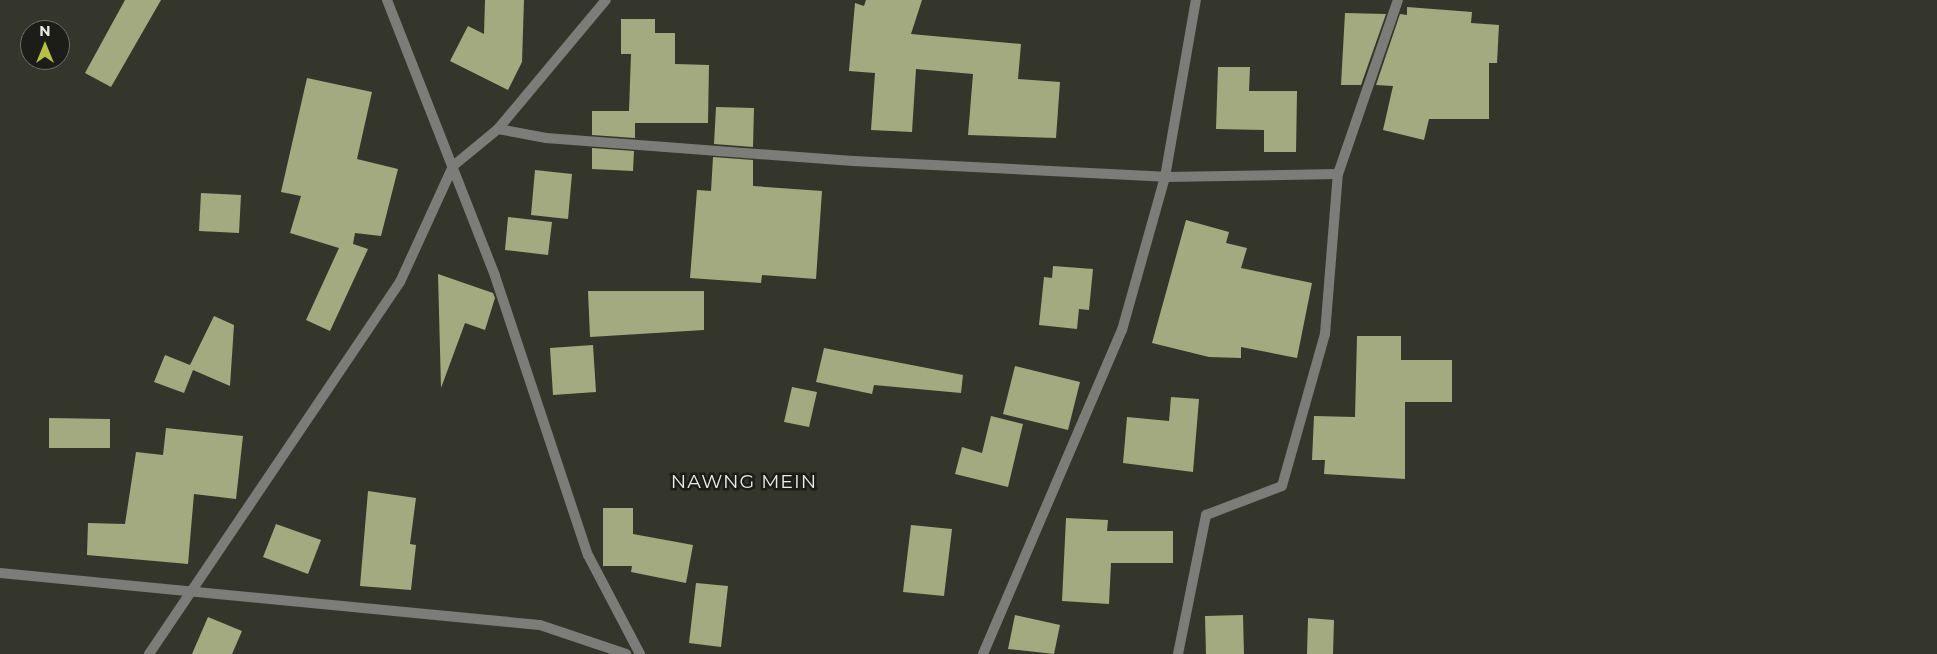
<!DOCTYPE html>
<html>
<head>
<meta charset="utf-8">
<style>
	body { margin:0 }
	#map { position:relative; width:1937px; height:654px; overflow:hidden; background:#35362b; font-family:Montserrat,sans-serif }
	div>[style] { position:absolute }
	.building>* { inset:0; background:#a4aa80 }
	.street>* { height:10px; margin:-5px; padding:0 5px; transform-origin:5px; border-radius:5px; background:#7c7d78 }
	span { translate:-50% -50%; white-space:nowrap; text-align:center; line-height:1.15; -webkit-text-stroke:5px #1c1d18; paint-order:stroke }
	.quarter-label { font-size:19px; color:#e9ebe3; letter-spacing:1px }
	.north { position:absolute; left:20px; top:20px; width:50px; height:50px; box-sizing:border-box; background:#1c1d18; border:1px solid #6e6f69; border-radius:50%; rotate:0deg; font-size:14px; font-weight:700; line-height:20px; text-align:center; color:#e9ebe3 }
	.north::after { content:''; display:block; margin:auto; width:18px; height:22px; background:#b6c149; clip-path:polygon(50% 0,100% 100%,50% 72%,0 100%) }
</style>
</head>
<body>
<div id="map">
	<div class="building">
		<i style="clip-path:polygon(125px 0,161px 0,111px 87px,85px 73px)"></i>
		<i style="clip-path:polygon(485px 0,524px 0,522px 62px,508px 90px,450px 61px,468px 26px,484px 34px)"></i>
		<i style="clip-path:polygon(866px 0,922px 0,911px 34px,1021px 44px,1018px 79px,1060px 82px,1056px 138px,968px 135px,973px 74px,916px 69px,912px 132px,871px 130px,875px 73px,849px 71px,855px 3px,864px 6px)"></i>
		<i style="clip-path:polygon(1407px 7px,1472px 12px,1471px 23px,1499px 25px,1497px 63px,1489px 63px,1489px 119px,1429px 119px,1424px 140px,1383px 130px,1393px 86px,1376px 85px,1400px 14px,1407px 15px)"></i>
		<i style="clip-path:polygon(1345px 13px,1386px 14px,1361px 85px,1341px 85px)"></i>
		<i style="clip-path:polygon(621px 19px,655px 19px,655px 33px,675px 33px,675px 64px,709px 65px,708px 123px,635px 123px,635px 138px,592px 135px,592px 111px,629px 111px,631px 54px,621px 54px)"></i>
		<i style="clip-path:polygon(1218px 67px,1250px 67px,1249px 91px,1297px 91px,1296px 152px,1264px 152px,1264px 130px,1216px 129px)"></i>
		<i style="clip-path:polygon(307px 78px,372px 92px,357px 159px,398px 169px,381px 236px,355px 233px,353px 244px,368px 249px,330px 331px,306px 320px,339px 248px,290px 233px,301px 196px,281px 192px)"></i>
		<i style="clip-path:polygon(716px 107px,754px 108px,753px 147px,714px 144px)"></i>
		<i style="clip-path:polygon(592px 148px,634px 151px,633px 171px,592px 169px)"></i>
		<i style="clip-path:polygon(713px 157px,753px 160px,753px 186px,822px 191px,816px 279px,762px 275px,761px 283px,690px 278px,697px 190px,711px 191px)"></i>
		<i style="clip-path:polygon(535px 170px,572px 174px,568px 219px,531px 215px)"></i>
		<i style="clip-path:polygon(201px 193px,241px 195px,239px 233px,199px 231px)"></i>
		<i style="clip-path:polygon(508px 217px,552px 222px,548px 255px,505px 250px)"></i>
		<i style="clip-path:polygon(1186px 220px,1229px 232px,1226px 243px,1247px 248px,1241px 268px,1312px 283px,1297px 358px,1241px 347px,1241px 358px,1209px 357px,1152px 343px)"></i>
		<i style="clip-path:polygon(1053px 266px,1093px 269px,1089px 310px,1079px 309px,1077px 329px,1039px 325px,1044px 277px,1052px 278px)"></i>
		<i style="clip-path:polygon(438px 274px,493px 293px,495px 298px,485px 330px,465px 323px,441px 388px)"></i>
		<i style="clip-path:polygon(588px 291px,704px 291px,704px 330px,590px 337px)"></i>
		<i style="clip-path:polygon(214px 316px,234px 325px,230px 386px,193px 370px,184px 393px,154px 382px,165px 355px,190px 365px)"></i>
		<i style="clip-path:polygon(1357px 336px,1401px 336px,1401px 360px,1452px 360px,1452px 402px,1405px 402px,1405px 479px,1324px 474px,1325px 460px,1312px 460px,1314px 416px,1355px 417px)"></i>
		<i style="clip-path:polygon(593px 345px,596px 392px,553px 395px,550px 348px)"></i>
		<i style="clip-path:polygon(824px 348px,963px 375px,961px 393px,874px 385px,872px 394px,816px 382px)"></i>
		<i style="clip-path:polygon(1015px 366px,1080px 382px,1068px 430px,1003px 414px)"></i>
		<i style="clip-path:polygon(792px 387px,817px 392px,809px 427px,784px 422px)"></i>
		<i style="clip-path:polygon(1171px 397px,1199px 399px,1193px 472px,1123px 463px,1127px 417px,1169px 421px)"></i>
		<i style="clip-path:polygon(991px 416px,1023px 424px,1008px 487px,955px 474px,962px 447px,982px 453px)"></i>
		<i style="clip-path:polygon(49px 418px,110px 419px,110px 448px,49px 448px)"></i>
		<i style="clip-path:polygon(166px 428px,243px 436px,236px 499px,194px 494px,188px 564px,87px 555px,88px 523px,125px 524px,136px 452px,163px 455px)"></i>
		<i style="clip-path:polygon(368px 491px,416px 498px,410px 544px,416px 545px,411px 590px,360px 586px)"></i>
		<i style="clip-path:polygon(603px 508px,633px 508px,633px 534px,693px 545px,686px 583px,631px 572px,632px 566px,603px 566px)"></i>
		<i style="clip-path:polygon(1066px 518px,1108px 520px,1107px 531px,1173px 531px,1173px 563px,1111px 563px,1109px 604px,1062px 601px)"></i>
		<i style="clip-path:polygon(276px 524px,321px 540px,308px 574px,263px 557px)"></i>
		<i style="clip-path:polygon(911px 525px,952px 529px,944px 596px,903px 592px)"></i>
		<i style="clip-path:polygon(696px 583px,728px 586px,721px 647px,689px 643px)"></i>
		<i style="clip-path:polygon(1015px 615px,1060px 625px,1054px 654px,1008px 649px)"></i>
		<i style="clip-path:polygon(1243px 615px,1244px 654px,1206px 654px,1205px 616px)"></i>
		<i style="clip-path:polygon(208px 617px,242px 631px,232px 654px,192px 654px)"></i>
		<i style="clip-path:polygon(1308px 618px,1334px 620px,1333px 654px,1307px 654px)"></i>
	</div>
	<div class="street">
		<i style="left:387px;top:0;width:296px;rotate:68.6deg"></i>
		<i style="left:495px;top:276px;width:294px;rotate:71.6deg"></i>
		<i style="left:588px;top:555px;width:112px;rotate:62.3deg"></i>
		<i style="left:498px;top:129px;width:49px;rotate:10.6deg"></i>
		<i style="left:546px;top:138px;width:308px;rotate:4.3deg"></i>
		<i style="left:853px;top:161px;width:312px;rotate:2.9deg"></i>
		<i style="left:1165px;top:177px;width:173px;rotate:-1deg"></i>
		<i style="left:0;top:573px;width:542px;rotate:5.5deg"></i>
		<i style="left:540px;top:625px;width:91px;rotate:18.6deg"></i>
		<i style="left:149px;top:654px;width:449px;rotate:-56deg"></i>
		<i style="left:400px;top:282px;width:128px;rotate:-65.4deg"></i>
		<i style="left:453px;top:166px;width:58px;rotate:-39.4deg"></i>
		<i style="left:498px;top:129px;width:168px;rotate:-50.1deg"></i>
		<i style="left:983px;top:654px;width:353px;rotate:-66.8deg"></i>
		<i style="left:1122px;top:330px;width:159px;rotate:-74.3deg"></i>
		<i style="left:1165px;top:177px;width:180px;rotate:-80.1deg"></i>
		<i style="left:1178px;top:654px;width:142px;rotate:-78.6deg"></i>
		<i style="left:1206px;top:515px;width:81px;rotate:-20.9deg"></i>
		<i style="left:1282px;top:486px;width:158px;rotate:-74.2deg"></i>
		<i style="left:1325px;top:334px;width:161px;rotate:-85.4deg"></i>
		<i style="left:1338px;top:174px;width:184px;rotate:-71deg"></i>
	</div>
	<div class="quarter-label">
		<span style="left:744px;top:482px">NAWNG MEIN</span>
	</div>
	<div class="north">N</div>
</div>
</body>
</html>
